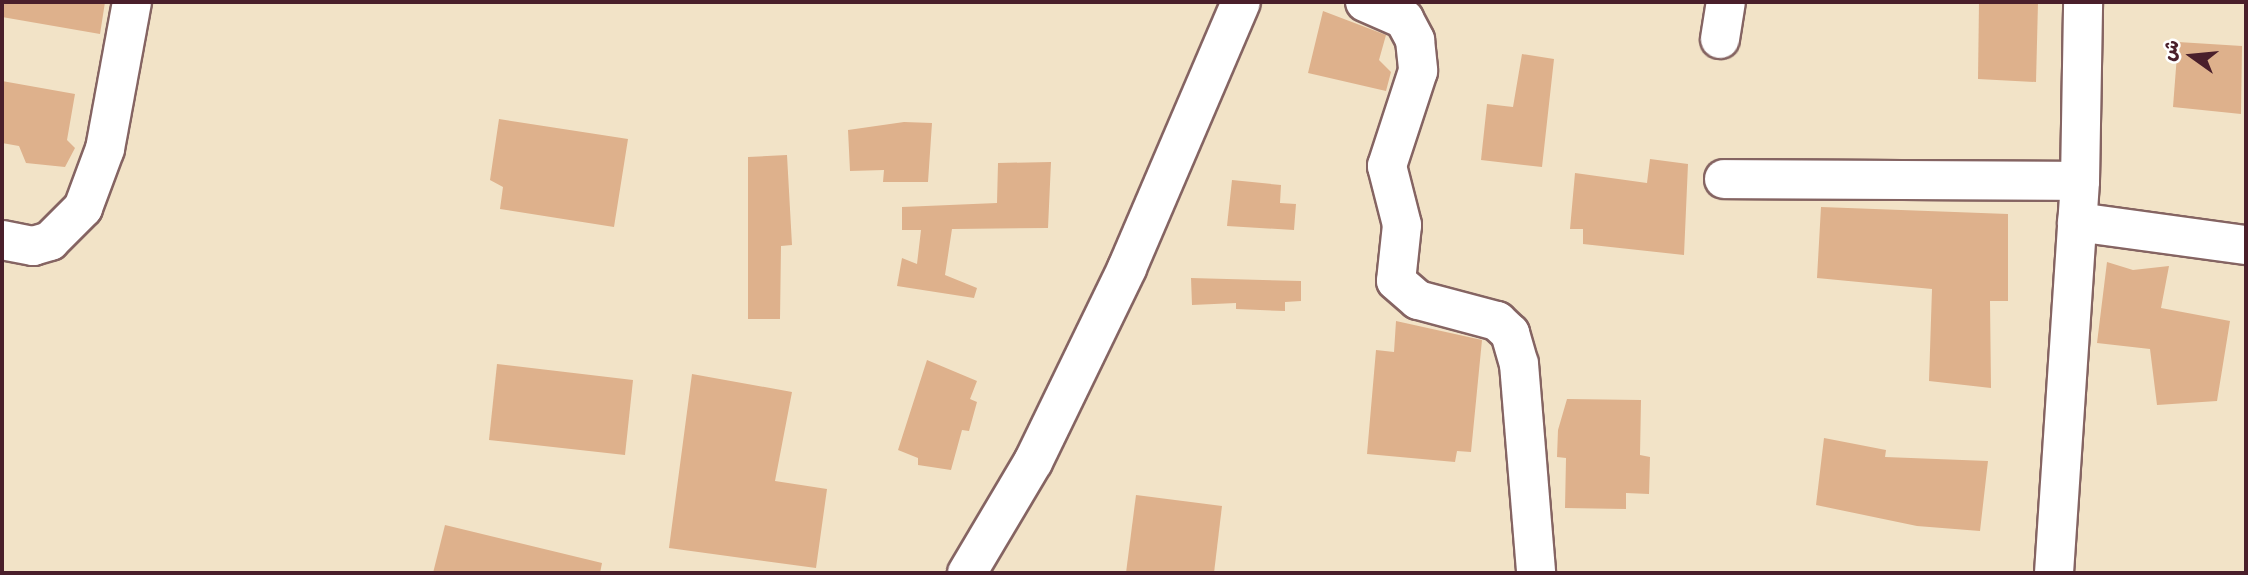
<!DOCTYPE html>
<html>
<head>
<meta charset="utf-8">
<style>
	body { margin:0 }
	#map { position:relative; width:2248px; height:575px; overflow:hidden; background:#f2e3c7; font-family:"Balsamiq Sans","Playpen Sans Arabic",sans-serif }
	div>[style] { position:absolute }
	.building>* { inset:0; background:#deb18c }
	.roads { filter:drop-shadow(2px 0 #856462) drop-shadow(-2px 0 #856462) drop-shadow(0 2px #856462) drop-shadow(0 -2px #856462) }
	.minor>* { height:38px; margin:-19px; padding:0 19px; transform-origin:19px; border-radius:19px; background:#fff }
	span { translate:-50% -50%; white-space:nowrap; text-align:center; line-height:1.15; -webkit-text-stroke:7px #fff; paint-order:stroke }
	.frame { position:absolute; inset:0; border:4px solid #4a1f2b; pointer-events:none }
	.north { position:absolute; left:2157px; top:21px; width:70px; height:70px; -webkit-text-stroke:5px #fff; paint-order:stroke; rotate:285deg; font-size:19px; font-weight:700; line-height:28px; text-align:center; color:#4a1f2b }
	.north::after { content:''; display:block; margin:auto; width:24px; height:32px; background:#4a1f2b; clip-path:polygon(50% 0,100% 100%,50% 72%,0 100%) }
</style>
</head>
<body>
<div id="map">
	<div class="building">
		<i style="clip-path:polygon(2px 2px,105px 2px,100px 34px,2px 17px)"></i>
		<i style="clip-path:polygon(1979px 2px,2038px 2px,2036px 82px,1978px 79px)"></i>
		<i style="clip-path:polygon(1323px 11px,1386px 35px,1379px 60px,1391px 72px,1386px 91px,1308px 73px)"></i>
		<i style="clip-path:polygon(2178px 42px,2242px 46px,2241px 114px,2173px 107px)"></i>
		<i style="clip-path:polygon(1522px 54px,1554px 59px,1542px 167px,1481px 160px,1487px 104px,1513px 107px)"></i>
		<i style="clip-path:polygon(2px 81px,75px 94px,67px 140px,75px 148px,65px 167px,26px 163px,19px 146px,2px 143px)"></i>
		<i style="clip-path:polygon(499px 119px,628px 139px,614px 227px,500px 209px,503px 187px,490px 180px)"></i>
		<i style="clip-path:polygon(904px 122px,932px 123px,928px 182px,883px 182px,884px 170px,850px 171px,848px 130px)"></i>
		<i style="clip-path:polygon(787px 155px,792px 245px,781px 246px,780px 319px,748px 319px,748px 157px)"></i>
		<i style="clip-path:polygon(1650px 159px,1688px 164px,1684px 255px,1583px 244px,1583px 229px,1570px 229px,1575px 173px,1647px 183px)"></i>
		<i style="clip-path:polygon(1051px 162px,1048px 228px,952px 229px,945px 275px,977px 288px,974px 298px,897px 286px,902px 258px,917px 264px,921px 230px,902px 230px,902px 207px,997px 203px,998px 163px)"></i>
		<i style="clip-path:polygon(1232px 180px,1281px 185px,1280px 203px,1296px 204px,1294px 230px,1227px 226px)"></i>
		<i style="clip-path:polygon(1821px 207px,2008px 214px,2008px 301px,1990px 301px,1991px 388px,1929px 381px,1932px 289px,1817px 278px)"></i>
		<i style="clip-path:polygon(2107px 262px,2133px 270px,2169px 266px,2161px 308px,2230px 321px,2217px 401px,2157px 405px,2150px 349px,2097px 343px)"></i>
		<i style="clip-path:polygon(1191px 278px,1301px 281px,1301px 301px,1285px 302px,1285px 311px,1236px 309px,1236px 303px,1192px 305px)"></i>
		<i style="clip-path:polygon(1396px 321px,1482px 340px,1471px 452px,1457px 451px,1455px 462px,1367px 454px,1376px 350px,1394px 352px)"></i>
		<i style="clip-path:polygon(927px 360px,977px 381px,970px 399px,977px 402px,969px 431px,962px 430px,951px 470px,918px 465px,918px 458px,898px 450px)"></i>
		<i style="clip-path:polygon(497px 364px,633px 380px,625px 455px,489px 440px)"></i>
		<i style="clip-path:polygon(692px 374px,792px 392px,775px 481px,827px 489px,816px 568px,669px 548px)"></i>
		<i style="clip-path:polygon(1567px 399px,1641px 400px,1640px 455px,1650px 457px,1649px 494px,1626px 493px,1626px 509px,1565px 508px,1566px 458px,1557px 457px,1558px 430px)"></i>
		<i style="clip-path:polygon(1824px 438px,1886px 450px,1885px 457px,1988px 461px,1980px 531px,1917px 526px,1816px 505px)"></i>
		<i style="clip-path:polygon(1136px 495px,1222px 506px,1214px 573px,1126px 573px)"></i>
		<i style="clip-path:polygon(445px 525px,602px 563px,600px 573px,433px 573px)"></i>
	</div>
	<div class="roads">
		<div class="minor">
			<i style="left:1365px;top:2px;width:43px;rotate:23.6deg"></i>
			<i style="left:1404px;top:19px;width:24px;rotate:62deg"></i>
			<i style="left:1415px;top:40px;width:31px;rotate:84deg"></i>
			<i style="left:1418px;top:71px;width:100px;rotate:108.1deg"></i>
			<i style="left:1387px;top:166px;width:61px;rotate:75.7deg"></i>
			<i style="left:1402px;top:225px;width:56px;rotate:96.1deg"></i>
			<i style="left:1396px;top:281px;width:29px;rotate:41deg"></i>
			<i style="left:1418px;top:300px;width:82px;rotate:14.9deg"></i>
			<i style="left:1497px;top:321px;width:18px;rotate:43deg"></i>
			<i style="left:1510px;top:333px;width:32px;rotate:74deg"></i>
			<i style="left:1519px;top:364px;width:210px;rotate:85.3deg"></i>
			<i style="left:1720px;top:39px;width:37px;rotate:-81deg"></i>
			<i style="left:1724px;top:179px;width:356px;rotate:0.3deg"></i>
			<i style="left:2077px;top:222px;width:171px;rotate:7.8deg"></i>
			<i style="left:2px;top:240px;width:32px;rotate:11deg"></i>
			<i style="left:33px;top:246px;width:18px;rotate:-16deg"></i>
			<i style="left:50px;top:241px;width:47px;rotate:-45deg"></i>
			<i style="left:83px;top:208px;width:63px;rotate:-69.6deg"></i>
			<i style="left:105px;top:149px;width:149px;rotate:-79.6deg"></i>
			<i style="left:967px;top:573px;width:129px;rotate:-59.3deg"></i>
			<i style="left:1033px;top:462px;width:216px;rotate:-64.1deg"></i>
			<i style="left:1127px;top:268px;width:289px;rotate:-66.8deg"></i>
			<i style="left:2054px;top:573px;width:393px;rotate:-86.2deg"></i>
			<i style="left:2080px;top:181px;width:179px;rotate:-89deg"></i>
		</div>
	</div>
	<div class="frame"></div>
	<div class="north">ش</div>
</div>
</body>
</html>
